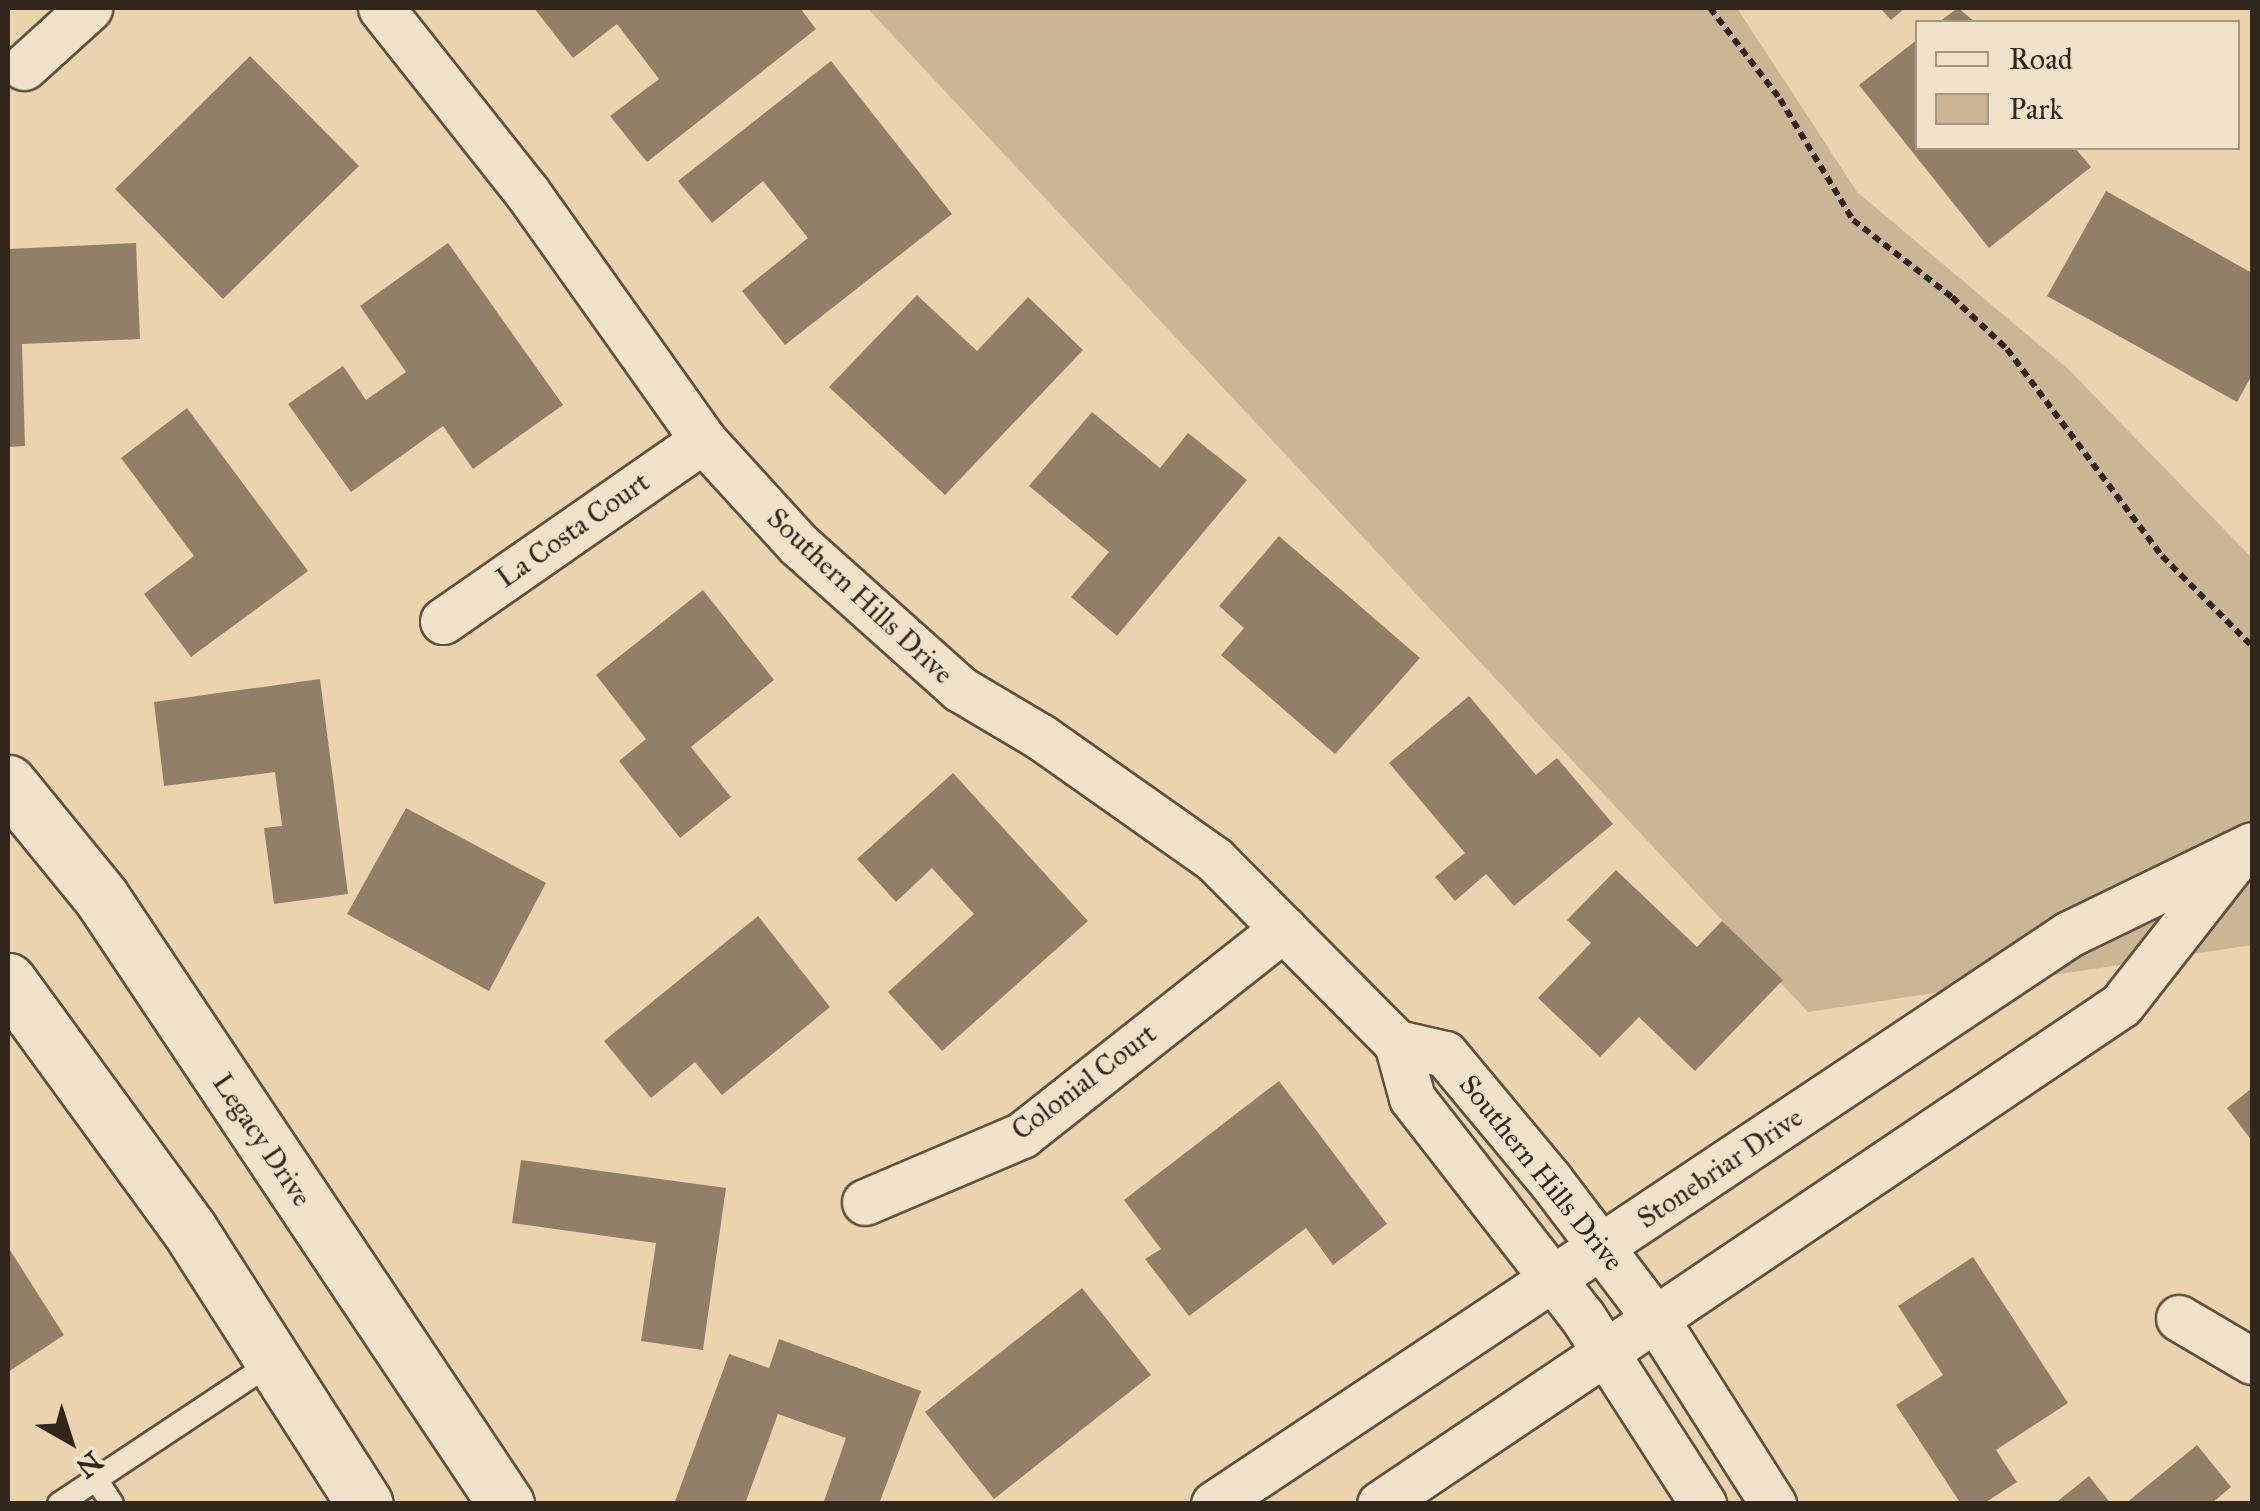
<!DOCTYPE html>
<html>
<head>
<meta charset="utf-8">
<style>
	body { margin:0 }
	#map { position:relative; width:2260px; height:1511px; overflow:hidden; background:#ead3ad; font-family:"IM FELL Great Primer",serif }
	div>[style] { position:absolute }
	.green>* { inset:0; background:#cab694 }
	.building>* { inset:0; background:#918067 }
	.path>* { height:6px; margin-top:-3px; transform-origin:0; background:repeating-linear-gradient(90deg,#30261b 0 8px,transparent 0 13px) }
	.roads { filter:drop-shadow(2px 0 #5e5140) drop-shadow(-2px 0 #5e5140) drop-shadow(0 2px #5e5140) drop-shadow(0 -2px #5e5140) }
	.lane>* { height:22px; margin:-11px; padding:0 11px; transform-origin:11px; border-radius:11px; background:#f1e2ca }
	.street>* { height:45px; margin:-22.5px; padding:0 22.5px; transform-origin:22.5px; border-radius:22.5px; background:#f1e2ca }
	.secondary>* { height:55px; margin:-27.5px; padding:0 27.5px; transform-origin:27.5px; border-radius:27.5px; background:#f1e2ca }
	span { translate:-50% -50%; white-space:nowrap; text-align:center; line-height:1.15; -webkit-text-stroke:8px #f1e2ca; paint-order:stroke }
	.street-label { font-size:28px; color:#30261b }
	.frame { position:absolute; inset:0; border:10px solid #30261b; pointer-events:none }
	.legend { position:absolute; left:1915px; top:20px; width:325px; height:130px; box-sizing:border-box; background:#f1e2ca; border:2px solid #a49784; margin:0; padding:12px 18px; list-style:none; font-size:30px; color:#30261b }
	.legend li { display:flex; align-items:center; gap:20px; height:50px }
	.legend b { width:50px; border:2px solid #a49784 }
	.north { position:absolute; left:20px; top:1391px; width:100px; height:100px; -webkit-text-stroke:8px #f1e2ca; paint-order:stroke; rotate:141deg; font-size:28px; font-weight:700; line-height:40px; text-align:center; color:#30261b }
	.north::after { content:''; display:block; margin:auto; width:35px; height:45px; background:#30261b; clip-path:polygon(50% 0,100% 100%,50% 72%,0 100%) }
</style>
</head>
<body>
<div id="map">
	<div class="green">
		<i style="clip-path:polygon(867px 8px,1737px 8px,1857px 192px,2068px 369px,2252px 558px,2252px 945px,1808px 1012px)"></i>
	</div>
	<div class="building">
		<i style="clip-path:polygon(534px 8px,800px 8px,816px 29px,647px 162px,610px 116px,659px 79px,617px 24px,573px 58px)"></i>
		<i style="clip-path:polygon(1880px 8px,1905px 8px,1891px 20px)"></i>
		<i style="clip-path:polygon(1958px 8px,1975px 22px,1939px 22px)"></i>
		<i style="clip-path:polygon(1918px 39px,1918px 148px,2075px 148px,2091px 167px,1989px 248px,1859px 85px)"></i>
		<i style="clip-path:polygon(250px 56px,359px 166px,223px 299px,115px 189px)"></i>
		<i style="clip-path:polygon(831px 61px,952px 214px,785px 345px,742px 291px,808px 238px,763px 181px,712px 223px,678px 181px)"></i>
		<i style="clip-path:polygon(2106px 191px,2252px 273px,2252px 375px,2237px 402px,2047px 296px)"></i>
		<i style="clip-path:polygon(136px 243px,140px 339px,22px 344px,25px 446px,8px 447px,8px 249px)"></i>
		<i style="clip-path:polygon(448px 243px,563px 405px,473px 469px,443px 426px,351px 492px,288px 404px,343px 366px,366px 400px,406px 372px,360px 306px)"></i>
		<i style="clip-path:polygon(917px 295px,977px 351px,1028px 297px,1083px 350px,945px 495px,829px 387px)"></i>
		<i style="clip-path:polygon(187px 408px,308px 571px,191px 657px,144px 594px,194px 556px,121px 458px)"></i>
		<i style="clip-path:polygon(1092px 412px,1160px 468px,1188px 433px,1247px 480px,1117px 636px,1071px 597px,1109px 552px,1029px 486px)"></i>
		<i style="clip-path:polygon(1279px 536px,1420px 658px,1335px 754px,1221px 655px,1244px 628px,1219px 606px)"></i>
		<i style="clip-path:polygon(703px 590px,774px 680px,691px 747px,731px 797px,680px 838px,619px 761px,646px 739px,596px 675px)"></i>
		<i style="clip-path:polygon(320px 679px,348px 894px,274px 904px,264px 828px,282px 826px,275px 772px,164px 786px,154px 702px)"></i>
		<i style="clip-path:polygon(1469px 696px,1536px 775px,1557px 758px,1613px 824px,1514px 906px,1486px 874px,1455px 901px,1435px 877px,1465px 853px,1389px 763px)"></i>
		<i style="clip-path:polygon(953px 773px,1088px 921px,942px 1051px,888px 992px,974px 914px,932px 868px,896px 902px,857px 859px)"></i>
		<i style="clip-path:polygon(406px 808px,546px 883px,489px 991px,347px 914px)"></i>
		<i style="clip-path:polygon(1616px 870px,1697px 947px,1722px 921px,1783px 980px,1695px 1071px,1639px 1017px,1600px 1057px,1538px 998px,1591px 943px,1567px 920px)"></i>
		<i style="clip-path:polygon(758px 916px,830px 1007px,722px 1095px,695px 1062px,651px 1098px,604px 1041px)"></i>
		<i style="clip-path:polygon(1279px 1081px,1387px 1224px,1333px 1265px,1306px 1228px,1189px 1316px,1145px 1259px,1161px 1249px,1124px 1200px)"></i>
		<i style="clip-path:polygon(2252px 1088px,2252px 1141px,2227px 1108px)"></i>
		<i style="clip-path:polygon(521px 1160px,726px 1188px,703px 1350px,641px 1341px,656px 1243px,512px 1223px)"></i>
		<i style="clip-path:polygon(8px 1247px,64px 1335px,8px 1372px)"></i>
		<i style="clip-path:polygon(1973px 1257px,2068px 1403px,1996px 1450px,2017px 1482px,1983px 1504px,1961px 1504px,1896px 1405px,1943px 1375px,1898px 1306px)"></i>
		<i style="clip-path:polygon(1082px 1288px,1151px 1375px,994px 1499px,925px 1412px)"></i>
		<i style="clip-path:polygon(779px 1339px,921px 1391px,879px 1504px,823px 1504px,846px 1438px,778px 1414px,745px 1504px,674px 1504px,729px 1354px,769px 1368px)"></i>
		<i style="clip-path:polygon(2197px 1445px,2231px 1487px,2211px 1504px,2125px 1504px)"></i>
		<i style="clip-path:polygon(2089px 1476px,2111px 1504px,2054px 1504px)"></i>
	</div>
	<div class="path">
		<i style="left:1710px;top:8px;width:115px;rotate:52.4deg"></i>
		<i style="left:1780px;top:99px;width:141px;rotate:58.9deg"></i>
		<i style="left:1853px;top:220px;width:125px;rotate:37.9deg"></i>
		<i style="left:1952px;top:297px;width:76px;rotate:43.4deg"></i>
		<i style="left:2007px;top:349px;width:259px;rotate:53.2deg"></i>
		<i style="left:2162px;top:556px;width:127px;rotate:45deg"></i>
	</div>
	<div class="roads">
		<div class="lane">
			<i style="left:96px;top:1479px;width:30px;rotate:57deg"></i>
			<i style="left:59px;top:1504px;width:258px;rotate:-33.6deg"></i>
		</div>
		<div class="street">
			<i style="left:381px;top:8px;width:235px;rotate:51.6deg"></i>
			<i style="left:527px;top:192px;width:304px;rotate:54.6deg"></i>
			<i style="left:703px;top:440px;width:142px;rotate:47.6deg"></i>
			<i style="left:799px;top:545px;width:216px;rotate:41.8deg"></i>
			<i style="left:960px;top:689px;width:94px;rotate:30.7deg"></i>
			<i style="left:1041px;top:737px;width:212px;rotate:35.2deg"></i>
			<i style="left:1214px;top:859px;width:260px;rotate:45.2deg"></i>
			<i style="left:1397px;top:1043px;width:57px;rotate:74.7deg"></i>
			<i style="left:1412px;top:1098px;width:276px;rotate:52.1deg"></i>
			<i style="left:1582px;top:1316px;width:224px;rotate:57.2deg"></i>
			<i style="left:24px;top:67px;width:88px;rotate:-42.2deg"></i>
			<i style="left:443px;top:621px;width:317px;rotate:-34.8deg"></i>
			<i style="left:1397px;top:1043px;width:49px;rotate:12.9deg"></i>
			<i style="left:1445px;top:1054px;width:164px;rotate:50.2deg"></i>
			<i style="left:1550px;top:1180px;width:177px;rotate:52.8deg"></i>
			<i style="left:1657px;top:1321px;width:217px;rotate:57.6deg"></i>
			<i style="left:865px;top:1202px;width:171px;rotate:-23.1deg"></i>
			<i style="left:1022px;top:1135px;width:333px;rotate:-38.3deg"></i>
			<i style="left:2179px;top:1318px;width:85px;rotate:30.5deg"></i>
			<i style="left:1214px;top:1504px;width:1028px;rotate:-33.69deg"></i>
			<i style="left:2069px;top:934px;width:203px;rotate:-25.9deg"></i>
			<i style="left:1380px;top:1504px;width:893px;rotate:-33.96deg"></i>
			<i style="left:2121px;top:1005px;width:183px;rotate:-51.9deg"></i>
		</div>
		<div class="secondary">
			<i style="left:8px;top:783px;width:147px;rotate:50.8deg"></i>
			<i style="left:101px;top:897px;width:730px;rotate:56.29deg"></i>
			<i style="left:8px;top:981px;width:307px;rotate:53.9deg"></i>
			<i style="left:189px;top:1229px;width:326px;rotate:57.4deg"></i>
		</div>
	</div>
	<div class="street-label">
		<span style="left:573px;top:530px;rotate:-35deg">La Costa Court</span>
		<span style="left:860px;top:596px;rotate:43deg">Southern Hills Drive</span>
		<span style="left:1084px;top:1082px;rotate:-37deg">Colonial Court</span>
		<span style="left:262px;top:1140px;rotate:56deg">Legacy Drive</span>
		<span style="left:1720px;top:1168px;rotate:-34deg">Stonebriar Drive</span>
		<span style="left:1541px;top:1173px;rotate:51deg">Southern Hills Drive</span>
	</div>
	<div class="frame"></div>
	<ul class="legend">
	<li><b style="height:12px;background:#f1e2ca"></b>Road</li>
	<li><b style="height:28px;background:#cab694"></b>Park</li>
	</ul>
	<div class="north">N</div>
</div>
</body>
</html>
